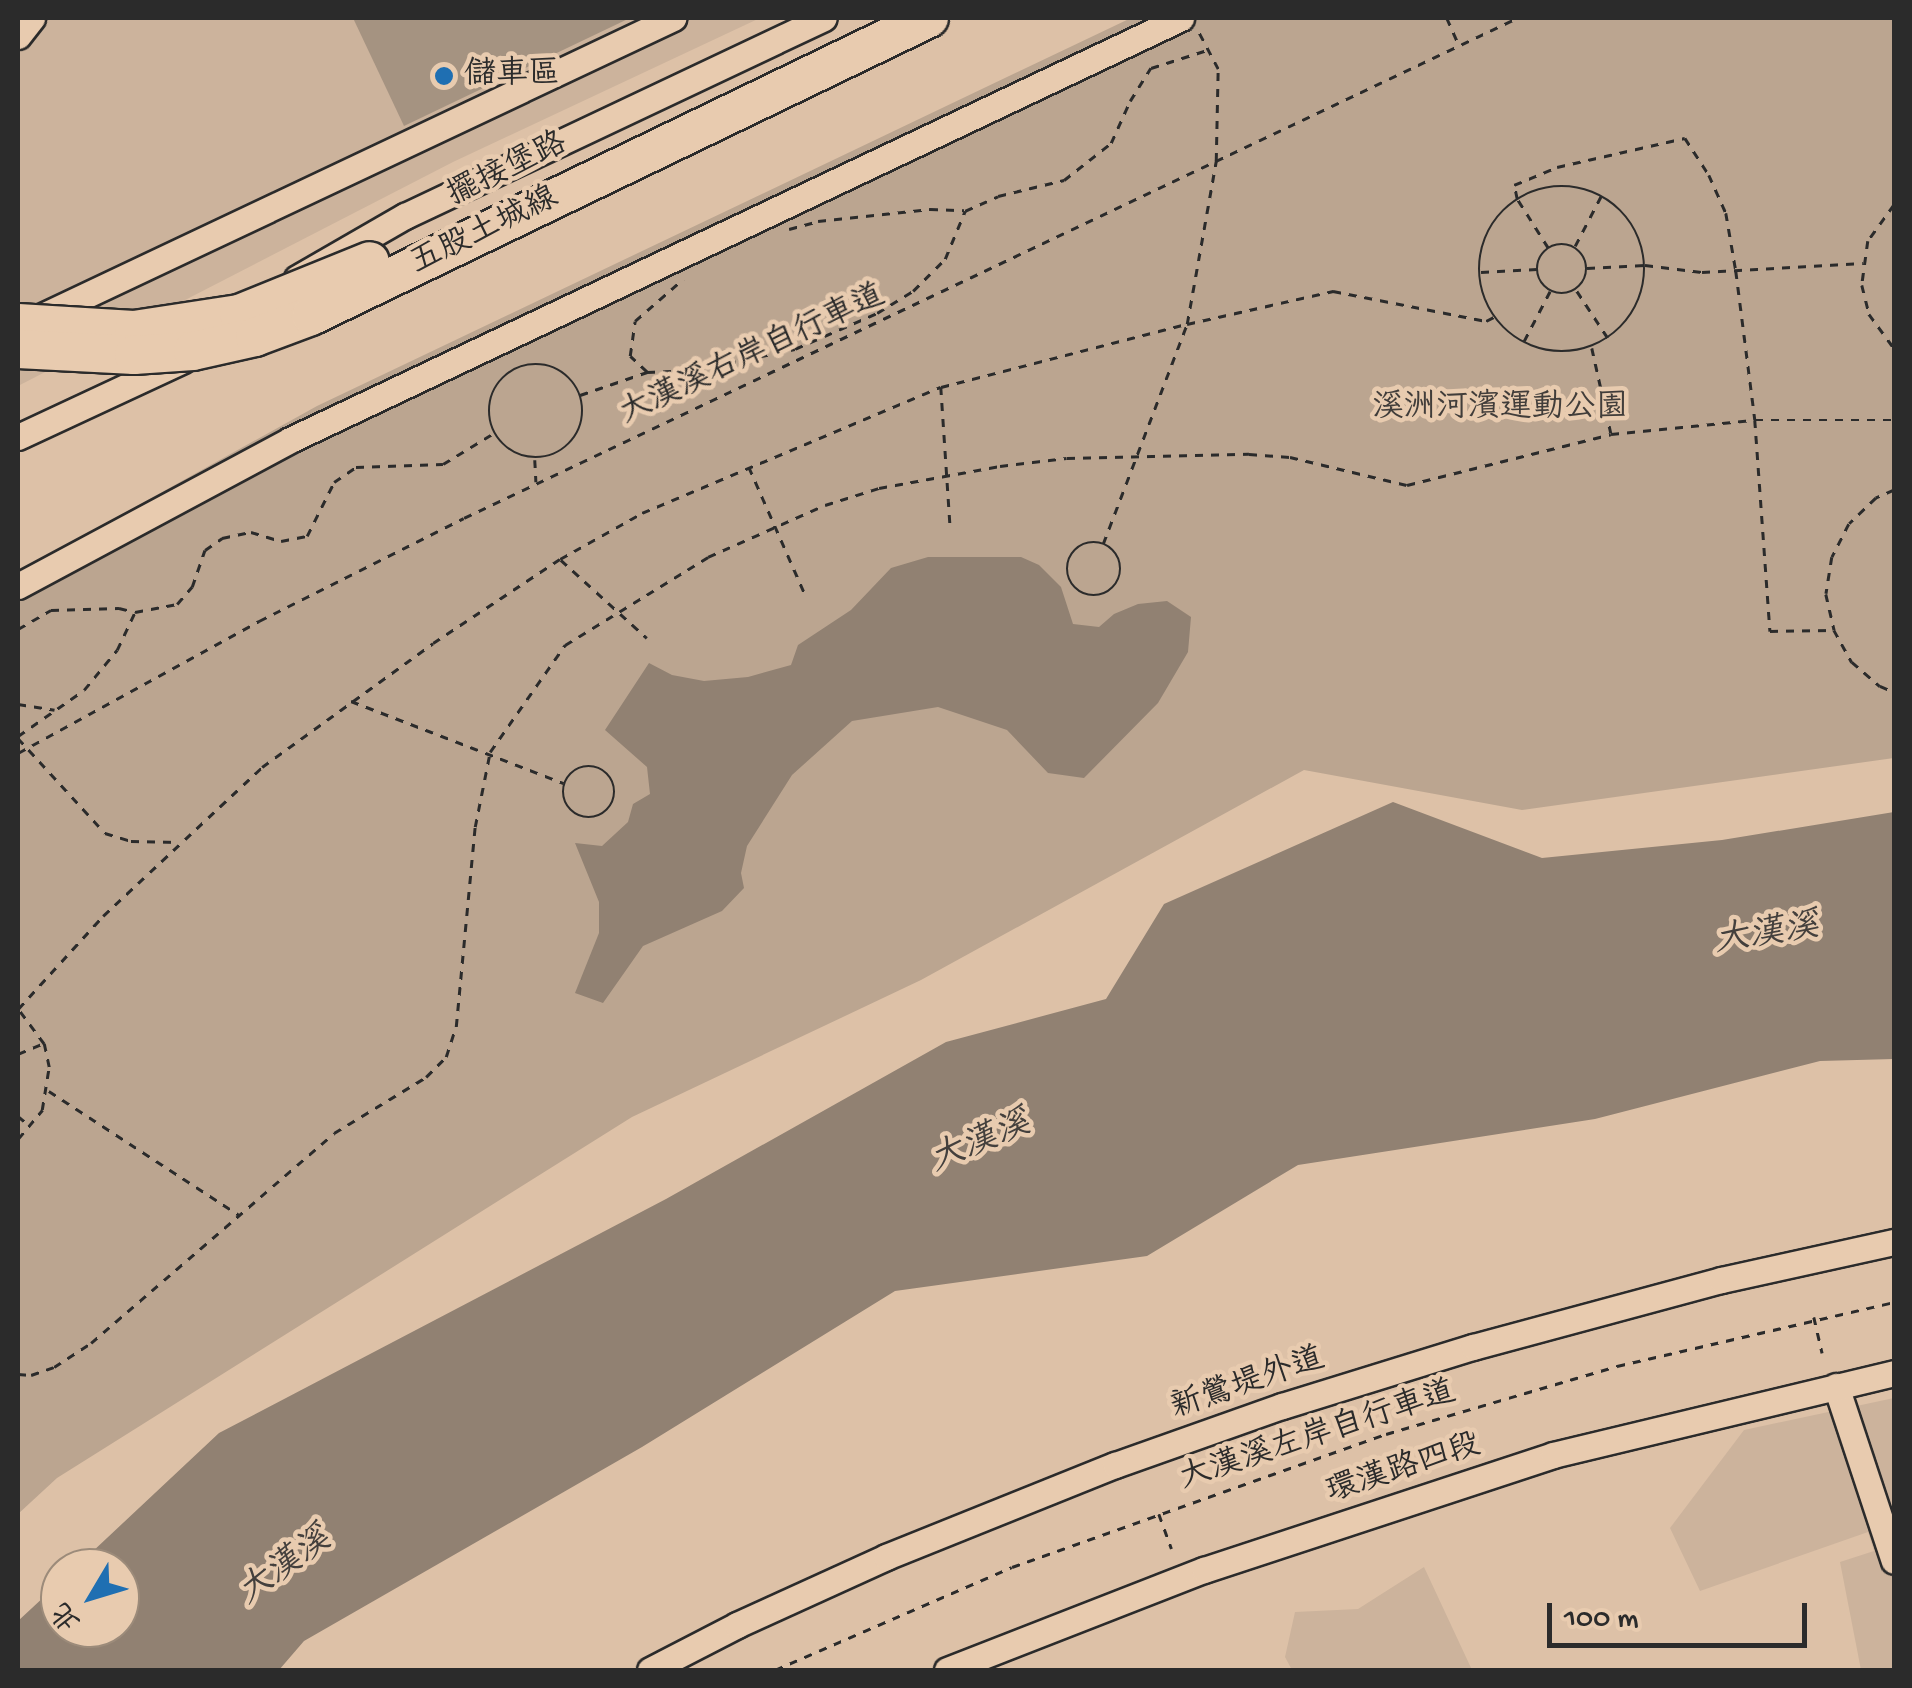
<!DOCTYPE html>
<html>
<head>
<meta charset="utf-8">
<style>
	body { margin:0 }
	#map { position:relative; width:1912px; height:1688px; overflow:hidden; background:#ddc1a7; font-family:"Gochi Hand","LXGW WenKai TC",sans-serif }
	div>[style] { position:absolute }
	.built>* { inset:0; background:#ccb39c }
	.green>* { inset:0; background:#bba590 }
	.water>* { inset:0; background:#918172 }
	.shadow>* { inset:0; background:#0003 }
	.building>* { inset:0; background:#a59381 }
	.path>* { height:2.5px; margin-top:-1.25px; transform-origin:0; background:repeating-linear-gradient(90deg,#2b2b2b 0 8px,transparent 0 16px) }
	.path>.ring { margin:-1.25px; padding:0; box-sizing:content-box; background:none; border:2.5px solid #2b2b2b; border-radius:50% }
	.roads { filter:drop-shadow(2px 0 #2b2b2b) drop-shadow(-2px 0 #2b2b2b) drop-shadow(0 2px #2b2b2b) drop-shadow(0 -2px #2b2b2b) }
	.minor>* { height:25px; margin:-12.5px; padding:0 12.5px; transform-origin:12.5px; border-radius:12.5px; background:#e8cbaf }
	.bridges { filter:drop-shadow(2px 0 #2b2b2b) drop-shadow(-2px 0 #2b2b2b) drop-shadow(0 2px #2b2b2b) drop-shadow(0 -2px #2b2b2b) }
	.highway-bridge>* { height:38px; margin:-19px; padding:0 19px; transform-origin:19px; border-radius:19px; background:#e8cbaf }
	.dots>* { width:28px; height:28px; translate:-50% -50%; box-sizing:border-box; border:5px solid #e8cbaf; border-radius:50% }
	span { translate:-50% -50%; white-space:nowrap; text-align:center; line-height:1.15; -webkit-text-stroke:9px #e8cbaf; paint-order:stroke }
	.poi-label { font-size:32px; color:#2b2b2b }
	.left { translate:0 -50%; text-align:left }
	.street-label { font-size:32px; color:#2b2b2b }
	.park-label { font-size:32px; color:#413d3a }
	.water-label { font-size:35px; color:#44403d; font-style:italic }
	.frame { position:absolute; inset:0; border:20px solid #2b2b2b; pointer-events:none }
	.north { position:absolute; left:40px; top:1548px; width:100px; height:100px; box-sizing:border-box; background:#e8cbaf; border:2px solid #9c8b7a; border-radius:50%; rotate:232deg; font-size:28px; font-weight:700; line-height:40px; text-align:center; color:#2b2b2b }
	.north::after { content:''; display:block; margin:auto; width:35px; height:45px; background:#1f6fb2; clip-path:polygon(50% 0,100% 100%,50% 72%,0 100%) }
	.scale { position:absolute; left:1547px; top:1603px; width:260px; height:45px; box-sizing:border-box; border:5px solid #2b2b2b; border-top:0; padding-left:12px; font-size:30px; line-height:35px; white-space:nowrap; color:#2b2b2b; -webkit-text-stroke:8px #e8cbaf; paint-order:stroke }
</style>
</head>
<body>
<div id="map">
	<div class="built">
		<i style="clip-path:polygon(18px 18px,760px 18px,453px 162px,18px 386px)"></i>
		<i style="clip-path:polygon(1894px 1398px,1894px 1670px,1861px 1670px,1840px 1562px,1874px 1551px,1868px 1532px,1700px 1591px,1670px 1528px,1744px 1430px)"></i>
		<i style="clip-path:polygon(1424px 1567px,1472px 1670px,1292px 1670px,1285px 1657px,1295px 1612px,1358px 1609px)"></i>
	</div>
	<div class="green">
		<i style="clip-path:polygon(1131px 18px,1894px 18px,1894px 758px,1522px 810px,1304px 770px,921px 980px,632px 1117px,57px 1478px,18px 1514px,18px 572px,317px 406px)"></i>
	</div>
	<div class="water">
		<i style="clip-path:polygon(928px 557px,1021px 557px,1039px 565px,1061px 587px,1073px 624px,1099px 627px,1114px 614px,1138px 604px,1167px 601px,1191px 617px,1188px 652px,1158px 703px,1084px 778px,1048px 773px,1007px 730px,938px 707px,852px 721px,792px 775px,747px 846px,741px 873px,744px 888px,722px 911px,643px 946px,603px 1003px,575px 993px,599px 933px,599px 902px,575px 843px,602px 846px,628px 822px,633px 804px,650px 794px,647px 767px,605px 730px,649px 663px,672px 675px,704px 681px,748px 677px,791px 665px,798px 645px,851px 610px,891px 568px)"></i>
		<i style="clip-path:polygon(1393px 802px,1542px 858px,1722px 840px,1894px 812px,1894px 1059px,1820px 1061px,1595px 1119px,1298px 1165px,1147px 1256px,895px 1291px,642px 1447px,304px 1641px,279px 1670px,18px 1670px,18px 1621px,60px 1582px,60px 1628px,120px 1628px,120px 1568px,75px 1568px,219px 1433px,666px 1199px,946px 1042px,1106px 999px,1164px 904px)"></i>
	</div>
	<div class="shadow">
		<i style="clip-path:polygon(355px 18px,624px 18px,405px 122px)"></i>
	</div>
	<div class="building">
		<i style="clip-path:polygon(353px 18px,630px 18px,404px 126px)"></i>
	</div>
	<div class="path">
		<i style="left:1447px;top:18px;width:27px;rotate:66deg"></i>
		<i class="ring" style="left:1479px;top:186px;width:163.5px;height:163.5px"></i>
		<i style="left:1894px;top:205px;width:44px;rotate:125.8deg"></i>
		<i style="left:1868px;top:241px;width:44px;rotate:97.8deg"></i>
		<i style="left:1862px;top:285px;width:30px;rotate:76deg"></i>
		<i style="left:1869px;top:314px;width:42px;rotate:53.7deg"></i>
		<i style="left:789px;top:229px;width:30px;rotate:-15deg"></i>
		<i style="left:818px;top:221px;width:113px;rotate:-6.1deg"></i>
		<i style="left:930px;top:209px;width:34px;rotate:2deg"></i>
		<i class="ring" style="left:1537px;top:244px;width:47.5px;height:47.5px"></i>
		<i style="left:1575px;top:246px;width:56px;rotate:-62.5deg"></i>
		<i style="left:1548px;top:248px;width:58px;rotate:-122.3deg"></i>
		<i style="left:1517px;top:199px;width:14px;rotate:-102deg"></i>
		<i style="left:1514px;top:185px;width:47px;rotate:-22.7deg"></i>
		<i style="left:1557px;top:167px;width:131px;rotate:-12.8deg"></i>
		<i style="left:1685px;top:138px;width:44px;rotate:57deg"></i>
		<i style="left:1709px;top:175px;width:42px;rotate:65.9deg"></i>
		<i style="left:1726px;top:213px;width:59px;rotate:80.2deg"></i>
		<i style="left:1736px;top:271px;width:150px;rotate:82.7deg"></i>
		<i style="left:1755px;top:420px;width:212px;rotate:85.9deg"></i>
		<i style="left:1770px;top:631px;width:64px;rotate:-0.9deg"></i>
		<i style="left:1587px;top:268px;width:58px;rotate:-3deg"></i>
		<i style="left:1645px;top:265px;width:57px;rotate:7deg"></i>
		<i style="left:1702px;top:272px;width:161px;rotate:-3.2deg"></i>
		<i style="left:1481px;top:272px;width:56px;rotate:-3.1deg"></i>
		<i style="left:1577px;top:291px;width:56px;rotate:56.6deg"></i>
		<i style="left:1524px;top:341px;width:56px;rotate:-62.5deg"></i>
		<i style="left:1592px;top:348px;width:87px;rotate:77.4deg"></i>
		<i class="ring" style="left:489px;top:364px;width:91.5px;height:91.5px"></i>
		<i style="left:647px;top:372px;width:23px;rotate:-137deg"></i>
		<i style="left:630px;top:356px;width:35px;rotate:-82deg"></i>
		<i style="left:635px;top:321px;width:64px;rotate:-41.2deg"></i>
		<i style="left:941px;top:387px;width:137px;rotate:86.2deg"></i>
		<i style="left:580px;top:395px;width:71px;rotate:-18.9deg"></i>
		<i style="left:647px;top:372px;width:50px;rotate:-2.3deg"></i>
		<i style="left:697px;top:370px;width:100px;rotate:-12.1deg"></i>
		<i style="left:795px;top:349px;width:90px;rotate:-23.7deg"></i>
		<i style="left:877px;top:313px;width:42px;rotate:-31.4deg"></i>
		<i style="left:913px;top:291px;width:45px;rotate:-45deg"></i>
		<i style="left:945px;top:259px;width:52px;rotate:-67.4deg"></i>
		<i style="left:965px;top:211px;width:36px;rotate:-24deg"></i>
		<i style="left:998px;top:196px;width:68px;rotate:-13.6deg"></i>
		<i style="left:1064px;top:180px;width:60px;rotate:-38.2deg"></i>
		<i style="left:1111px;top:143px;width:46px;rotate:-65.7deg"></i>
		<i style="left:1130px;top:101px;width:39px;rotate:-58deg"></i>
		<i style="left:1151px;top:68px;width:59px;rotate:-17.8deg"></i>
		<i style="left:535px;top:460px;width:22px;rotate:87deg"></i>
		<i style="left:749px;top:467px;width:139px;rotate:66.2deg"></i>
		<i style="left:1894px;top:490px;width:20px;rotate:156deg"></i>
		<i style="left:1876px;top:498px;width:37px;rotate:136deg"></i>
		<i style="left:1849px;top:524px;width:37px;rotate:117deg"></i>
		<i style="left:1832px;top:557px;width:37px;rotate:99deg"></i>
		<i style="left:1826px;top:594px;width:37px;rotate:77deg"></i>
		<i style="left:1834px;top:630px;width:37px;rotate:61deg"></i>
		<i style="left:1852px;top:662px;width:37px;rotate:41deg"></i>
		<i style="left:1880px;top:686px;width:15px;rotate:23deg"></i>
		<i class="ring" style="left:1067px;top:542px;width:51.5px;height:51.5px"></i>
		<i style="left:1103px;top:544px;width:235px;rotate:-69.1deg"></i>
		<i style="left:1187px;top:324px;width:166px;rotate:-79.9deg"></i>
		<i style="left:1216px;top:161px;width:92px;rotate:-88.8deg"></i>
		<i style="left:1218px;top:69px;width:41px;rotate:-117.8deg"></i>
		<i style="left:561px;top:560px;width:116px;rotate:42.2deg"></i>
		<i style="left:18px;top:629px;width:38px;rotate:-30deg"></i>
		<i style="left:51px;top:610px;width:68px;rotate:-1.7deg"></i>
		<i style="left:119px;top:608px;width:16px;rotate:14deg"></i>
		<i style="left:351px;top:701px;width:228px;rotate:21.1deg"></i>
		<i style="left:18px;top:704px;width:37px;rotate:9deg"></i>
		<i style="left:18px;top:736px;width:80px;rotate:-34.9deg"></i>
		<i style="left:84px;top:690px;width:52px;rotate:-50.5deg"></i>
		<i style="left:117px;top:650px;width:42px;rotate:-64.7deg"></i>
		<i style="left:135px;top:612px;width:43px;rotate:-10.8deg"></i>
		<i style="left:177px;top:604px;width:23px;rotate:-49deg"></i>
		<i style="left:192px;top:587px;width:39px;rotate:-71deg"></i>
		<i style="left:205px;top:550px;width:21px;rotate:-35deg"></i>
		<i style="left:222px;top:538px;width:30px;rotate:-12deg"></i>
		<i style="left:251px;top:532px;width:31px;rotate:17deg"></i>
		<i style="left:281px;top:541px;width:26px;rotate:-11deg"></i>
		<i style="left:307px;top:536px;width:60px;rotate:-63.4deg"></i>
		<i style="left:334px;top:482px;width:27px;rotate:-34deg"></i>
		<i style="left:356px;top:467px;width:87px;rotate:-2deg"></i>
		<i style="left:443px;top:464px;width:60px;rotate:-31.3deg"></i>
		<i style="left:18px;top:738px;width:129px;rotate:47.5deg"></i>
		<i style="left:105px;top:833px;width:27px;rotate:17deg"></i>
		<i style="left:131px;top:841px;width:48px;rotate:1.2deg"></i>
		<i style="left:18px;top:753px;width:275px;rotate:-28.7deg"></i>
		<i style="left:259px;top:621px;width:229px;rotate:-26.7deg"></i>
		<i style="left:464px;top:518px;width:1166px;rotate:-25.4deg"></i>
		<i class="ring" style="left:563px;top:766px;width:49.5px;height:49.5px"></i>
		<i style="left:18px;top:1054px;width:26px;rotate:-23deg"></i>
		<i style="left:49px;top:1091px;width:227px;rotate:33.1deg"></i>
		<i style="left:18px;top:1116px;width:16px;rotate:40deg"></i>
		<i style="left:18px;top:1139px;width:38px;rotate:-50deg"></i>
		<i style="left:42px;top:1110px;width:44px;rotate:-80.8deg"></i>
		<i style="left:49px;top:1067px;width:24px;rotate:-102deg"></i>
		<i style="left:44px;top:1044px;width:44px;rotate:-126.6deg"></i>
		<i style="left:18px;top:1009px;width:126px;rotate:-47.6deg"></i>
		<i style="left:103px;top:916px;width:218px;rotate:-43.1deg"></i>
		<i style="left:262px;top:767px;width:211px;rotate:-35.9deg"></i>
		<i style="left:433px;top:643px;width:152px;rotate:-33.5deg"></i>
		<i style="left:560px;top:559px;width:94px;rotate:-29.3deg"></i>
		<i style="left:642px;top:513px;width:324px;rotate:-22.9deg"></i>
		<i style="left:941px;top:387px;width:254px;rotate:-14.4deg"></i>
		<i style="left:1187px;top:324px;width:150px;rotate:-12.7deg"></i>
		<i style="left:1333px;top:291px;width:156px;rotate:11.1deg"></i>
		<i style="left:1486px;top:321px;width:9px;rotate:-27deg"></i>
		<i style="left:1814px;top:1317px;width:37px;rotate:77deg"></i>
		<i style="left:18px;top:1374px;width:13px;rotate:4deg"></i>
		<i style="left:31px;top:1375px;width:24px;rotate:-19deg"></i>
		<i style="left:54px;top:1367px;width:44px;rotate:-33deg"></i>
		<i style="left:91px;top:1343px;width:321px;rotate:-40.8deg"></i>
		<i style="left:334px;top:1133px;width:108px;rotate:-31.3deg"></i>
		<i style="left:426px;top:1077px;width:28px;rotate:-45deg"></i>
		<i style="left:446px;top:1057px;width:32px;rotate:-72deg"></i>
		<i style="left:456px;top:1027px;width:201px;rotate:-84.6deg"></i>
		<i style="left:475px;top:827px;width:76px;rotate:-78.7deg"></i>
		<i style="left:490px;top:752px;width:131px;rotate:-55deg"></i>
		<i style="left:565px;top:645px;width:168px;rotate:-31.6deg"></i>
		<i style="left:708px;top:557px;width:128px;rotate:-24deg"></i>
		<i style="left:825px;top:505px;width:57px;rotate:-17.5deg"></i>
		<i style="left:879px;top:488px;width:123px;rotate:-10.3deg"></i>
		<i style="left:1000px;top:466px;width:67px;rotate:-6.8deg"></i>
		<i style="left:1067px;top:458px;width:182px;rotate:-1.3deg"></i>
		<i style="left:1249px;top:454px;width:41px;rotate:4.2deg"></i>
		<i style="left:1290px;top:457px;width:120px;rotate:13.5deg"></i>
		<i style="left:1407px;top:485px;width:210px;rotate:-14deg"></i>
		<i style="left:1611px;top:434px;width:145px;rotate:-5.6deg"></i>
		<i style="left:1755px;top:420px;width:139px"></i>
		<i style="left:1159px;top:1514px;width:37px;rotate:70deg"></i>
		<i style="left:775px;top:1670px;width:258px;rotate:-23.5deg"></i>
		<i style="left:1012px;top:1567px;width:397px;rotate:-19.6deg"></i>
		<i style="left:1386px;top:1434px;width:241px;rotate:-16.4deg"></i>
		<i style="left:1617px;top:1366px;width:284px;rotate:-13deg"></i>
	</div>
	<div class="roads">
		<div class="minor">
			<i style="left:18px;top:36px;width:23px;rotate:-52deg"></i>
			<i style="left:297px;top:278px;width:125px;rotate:-29.9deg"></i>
			<i style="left:405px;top:216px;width:463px;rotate:-25.3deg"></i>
			<i style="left:36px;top:319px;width:705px;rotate:-25.29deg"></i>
			<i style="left:18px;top:437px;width:182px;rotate:-25deg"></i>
			<i style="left:18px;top:586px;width:309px;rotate:-28.2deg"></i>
			<i style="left:290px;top:440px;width:986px;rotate:-25.34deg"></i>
			<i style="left:1836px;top:1386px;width:184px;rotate:71.7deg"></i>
			<i style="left:650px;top:1670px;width:98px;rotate:-27.3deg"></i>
			<i style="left:737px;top:1625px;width:164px;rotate:-24.5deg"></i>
			<i style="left:886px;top:1557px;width:247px;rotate:-21.9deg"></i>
			<i style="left:1115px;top:1465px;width:177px;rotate:-19.5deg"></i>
			<i style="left:1282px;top:1406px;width:200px;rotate:-17.2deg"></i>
			<i style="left:1473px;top:1347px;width:257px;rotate:-15.1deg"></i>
			<i style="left:1721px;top:1280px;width:177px;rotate:-12.4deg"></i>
			<i style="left:947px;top:1670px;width:276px;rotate:-21.3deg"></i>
			<i style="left:1204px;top:1570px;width:367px;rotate:-18.2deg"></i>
			<i style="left:1553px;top:1455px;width:351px;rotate:-13.5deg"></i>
		</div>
	</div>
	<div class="bridges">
		<div class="highway-bridge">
			<i style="left:18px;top:323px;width:116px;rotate:3.5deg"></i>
			<i style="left:134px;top:330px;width:106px;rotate:-8.7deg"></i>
			<i style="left:239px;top:314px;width:141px;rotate:-22deg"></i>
			<i style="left:18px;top:349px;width:116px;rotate:3deg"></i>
			<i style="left:134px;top:355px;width:59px;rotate:-3.9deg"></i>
			<i style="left:193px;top:351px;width:64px;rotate:-12.7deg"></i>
			<i style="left:255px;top:337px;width:60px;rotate:-20.6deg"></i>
			<i style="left:311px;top:316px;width:686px;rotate:-25.74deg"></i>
		</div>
	</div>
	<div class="dots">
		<i style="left:444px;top:76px;background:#1f6fb2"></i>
	</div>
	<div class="poi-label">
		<span class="left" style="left:464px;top:76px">儲車區</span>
	</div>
	<div class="street-label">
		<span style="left:508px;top:171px;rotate:-26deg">擺接堡路</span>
		<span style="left:485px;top:232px;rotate:-26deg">五股土城線</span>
		<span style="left:753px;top:356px;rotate:-25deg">大漢溪右岸自行車道</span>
		<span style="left:1248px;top:1385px;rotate:-19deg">新鶯堤外道</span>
		<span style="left:1318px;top:1437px;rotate:-18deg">大漢溪左岸自行車道</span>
		<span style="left:1404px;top:1470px;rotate:-18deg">環漢路四段</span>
	</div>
	<div class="park-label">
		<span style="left:1500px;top:409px">溪洲河濱運動公園</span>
	</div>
	<div class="water-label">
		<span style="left:1767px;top:936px;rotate:-9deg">大漢溪</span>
		<span style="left:981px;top:1144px;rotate:-23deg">大漢溪</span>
		<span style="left:286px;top:1568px;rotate:-36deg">大漢溪</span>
	</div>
	<div class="frame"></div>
	<div class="north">北</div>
	<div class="scale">100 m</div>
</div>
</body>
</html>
